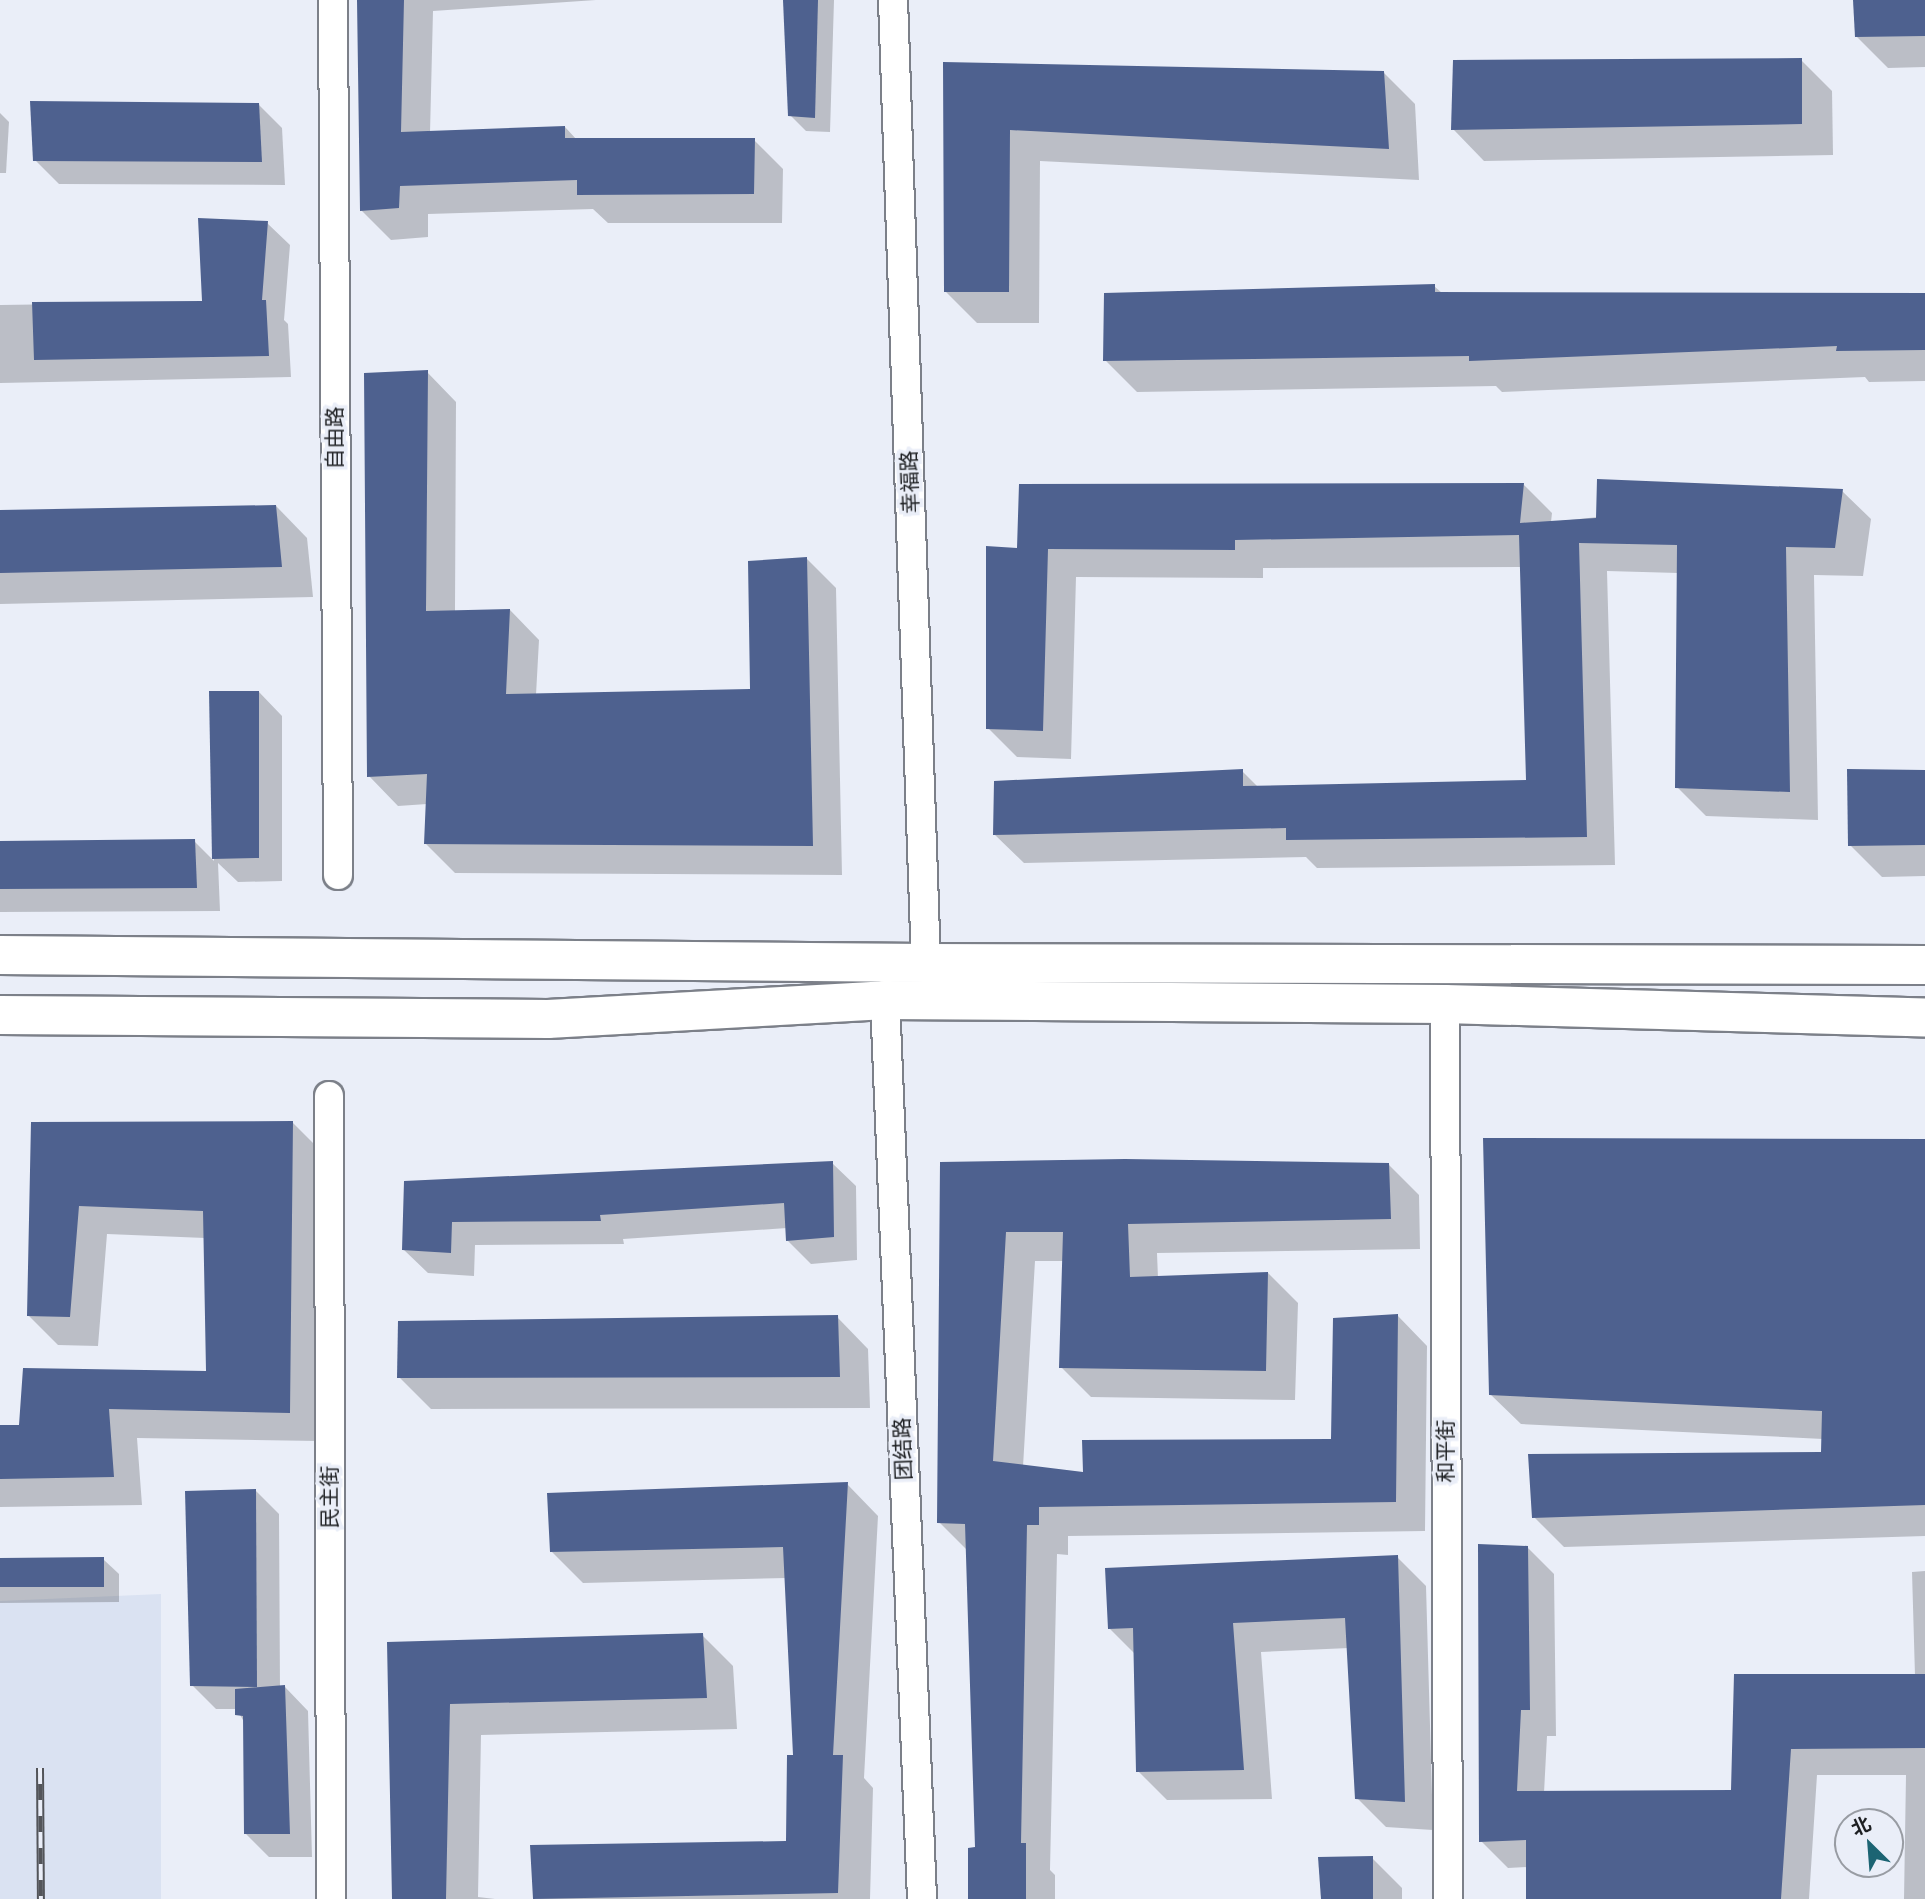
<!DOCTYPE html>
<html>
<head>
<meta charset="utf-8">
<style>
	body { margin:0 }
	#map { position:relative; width:1925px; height:1899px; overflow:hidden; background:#eaeef8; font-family:"Archivo Narrow","Noto Sans SC",sans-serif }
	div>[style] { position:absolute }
	.built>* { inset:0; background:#dae2f2 }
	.shadow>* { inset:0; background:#0003 }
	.building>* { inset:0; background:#4e618f }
	.roads { filter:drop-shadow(2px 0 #7c8089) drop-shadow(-2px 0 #7c8089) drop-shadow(0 2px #7c8089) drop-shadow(0 -2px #7c8089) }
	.street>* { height:28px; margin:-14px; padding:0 14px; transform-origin:14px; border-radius:14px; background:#fff }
	.primary>* { height:38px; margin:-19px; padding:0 19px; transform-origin:19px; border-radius:19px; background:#fff }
	.rail>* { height:8px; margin-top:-4px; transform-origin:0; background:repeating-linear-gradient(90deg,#eaeef8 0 16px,#53555a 0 32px); box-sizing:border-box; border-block:2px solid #53555a }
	span { translate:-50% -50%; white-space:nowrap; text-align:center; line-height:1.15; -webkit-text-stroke:7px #eaeef8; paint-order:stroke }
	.street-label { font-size:21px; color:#1e2023 }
	.north { position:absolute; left:1834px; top:1808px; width:70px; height:70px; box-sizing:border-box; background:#eaeef8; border:2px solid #989ca3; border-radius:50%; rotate:335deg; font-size:19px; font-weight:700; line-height:28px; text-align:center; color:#1e2023 }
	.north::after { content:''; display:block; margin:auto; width:24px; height:32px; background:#1c6473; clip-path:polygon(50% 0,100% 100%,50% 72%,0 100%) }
</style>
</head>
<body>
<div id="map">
	<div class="built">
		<i style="clip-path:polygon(161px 1594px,161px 1899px,0 1899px,0 1601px)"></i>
	</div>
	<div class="shadow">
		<i style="clip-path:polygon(359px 0,596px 0,433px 11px,430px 133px,565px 127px,577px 140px,754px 140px,783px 169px,782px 223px,608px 223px,593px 209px,428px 214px,428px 237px,391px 240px,362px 211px)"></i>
		<i style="clip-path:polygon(785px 0,834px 0,830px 132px,806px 131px,790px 115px)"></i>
		<i style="clip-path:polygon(1855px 0,1925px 0,1925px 67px,1888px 68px,1856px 36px)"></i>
		<i style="clip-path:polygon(1801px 60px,1832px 91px,1833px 155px,1484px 161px,1453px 129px)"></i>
		<i style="clip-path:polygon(945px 64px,1384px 73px,1415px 104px,1419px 180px,1040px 161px,1039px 323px,977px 323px,945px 291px)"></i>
		<i style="clip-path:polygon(258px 104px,282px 128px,285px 185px,59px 184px,35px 160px)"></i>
		<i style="clip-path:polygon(0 113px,9px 122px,6px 173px,0 173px)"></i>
		<i style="clip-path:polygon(267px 223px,290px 245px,284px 320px,288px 324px,291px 377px,0 383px,0 305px,204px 302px)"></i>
		<i style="clip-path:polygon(1434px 286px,1442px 293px,1925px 295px,1925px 381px,1869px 382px,1865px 377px,1502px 392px,1496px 386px,1137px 392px,1105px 360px)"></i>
		<i style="clip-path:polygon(427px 372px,456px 402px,455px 612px,510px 610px,539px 640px,536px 695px,752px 690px,806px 558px,836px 588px,842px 875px,455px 873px,425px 843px,427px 804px,398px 806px,369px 776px)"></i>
		<i style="clip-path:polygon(1523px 484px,1552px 513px,1551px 522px,1842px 491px,1871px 519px,1863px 576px,1814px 575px,1818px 820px,1706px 816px,1677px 787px,1678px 573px,1607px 571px,1615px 865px,1317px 868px,1306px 857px,1024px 863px,995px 835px,1242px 771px,1259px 788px,1528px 782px,1522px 567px,1263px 568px,1263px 578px,1076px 577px,1071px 759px,1017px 757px,988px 728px,1018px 550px)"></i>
		<i style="clip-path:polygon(276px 506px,307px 538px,313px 597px,0 604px,0 511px)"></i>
		<i style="clip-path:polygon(259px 692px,282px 716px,282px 881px,238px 882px,218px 863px,220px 911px,0 912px,0 843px,194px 841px,214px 861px,211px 693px)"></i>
		<i style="clip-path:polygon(1925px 771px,1925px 876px,1882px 877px,1850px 845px)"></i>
		<i style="clip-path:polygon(293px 1123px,322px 1152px,318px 1441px,137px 1438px,142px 1505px,0 1507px,0 1427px,20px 1427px,208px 1373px,205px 1238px,107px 1234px,98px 1346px,58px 1345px,29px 1316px,33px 1124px)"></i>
		<i style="clip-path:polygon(1925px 1141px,1925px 1536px,1564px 1547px,1534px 1517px,1822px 1454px,1823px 1439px,1521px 1424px,1490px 1394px)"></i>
		<i style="clip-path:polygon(832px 1163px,856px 1186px,857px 1260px,811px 1264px,787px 1240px,787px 1228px,623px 1239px,624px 1244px,475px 1245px,474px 1276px,428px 1273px,404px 1250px,405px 1182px)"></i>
		<i style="clip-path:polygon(942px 1163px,1389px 1165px,1419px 1195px,1420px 1249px,1157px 1253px,1158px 1278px,1268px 1273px,1298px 1303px,1295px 1400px,1091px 1397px,1061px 1367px,1064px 1261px,1035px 1261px,1023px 1467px,1085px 1474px,1332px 1441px,1398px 1316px,1427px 1346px,1425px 1531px,1068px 1536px,1068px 1555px,1057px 1554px,1050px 1870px,1055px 1875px,1055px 1899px,969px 1899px,976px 1849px,968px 1551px,939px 1522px)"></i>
		<i style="clip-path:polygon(837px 1317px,868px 1349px,870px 1408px,431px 1409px,399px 1377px)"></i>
		<i style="clip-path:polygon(847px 1484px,878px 1516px,864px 1778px,873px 1788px,870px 1899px,536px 1899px,788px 1842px,795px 1757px,787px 1578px,583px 1583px,552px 1552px)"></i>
		<i style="clip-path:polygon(255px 1490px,279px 1514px,280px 1688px,285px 1687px,308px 1711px,312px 1857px,269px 1857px,246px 1834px,244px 1722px,237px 1709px,216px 1709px,192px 1685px)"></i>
		<i style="clip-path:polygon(1527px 1547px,1554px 1574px,1556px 1736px,1547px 1736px,1544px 1793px,1733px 1792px,1736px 1676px,1915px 1676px,1912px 1572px,1925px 1571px,1925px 1899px,1904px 1899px,1906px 1775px,1817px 1775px,1809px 1899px,1528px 1899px,1528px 1867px,1508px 1868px,1481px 1841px)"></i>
		<i style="clip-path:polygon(1397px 1557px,1426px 1586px,1433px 1830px,1386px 1827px,1357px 1798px,1349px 1648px,1261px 1652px,1272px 1799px,1167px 1800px,1138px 1771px,1135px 1654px,1109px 1628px)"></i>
		<i style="clip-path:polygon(103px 1559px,119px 1574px,119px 1602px,0 1603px,0 1560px)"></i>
		<i style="clip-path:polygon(702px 1635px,733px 1666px,737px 1729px,481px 1735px,478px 1897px,495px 1899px,395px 1899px,389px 1643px)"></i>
		<i style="clip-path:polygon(1372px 1858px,1402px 1888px,1402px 1899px,1322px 1899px)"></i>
	</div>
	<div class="building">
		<i style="clip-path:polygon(357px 0,404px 0,401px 132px,565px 126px,565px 138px,755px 138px,754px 194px,577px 195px,577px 180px,400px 186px,399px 208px,360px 211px)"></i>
		<i style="clip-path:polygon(783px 0,818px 0,815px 118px,788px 116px)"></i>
		<i style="clip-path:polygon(1853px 0,1925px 0,1925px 36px,1855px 37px)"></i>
		<i style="clip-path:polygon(1802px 58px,1802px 124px,1451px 130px,1453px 60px)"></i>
		<i style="clip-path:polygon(943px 62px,1384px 71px,1389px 149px,1010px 130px,1009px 292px,944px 292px)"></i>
		<i style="clip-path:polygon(30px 101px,259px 103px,262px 162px,33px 161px)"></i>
		<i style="clip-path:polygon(198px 218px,268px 221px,262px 300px,266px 300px,269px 356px,34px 360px,32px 302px,202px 301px)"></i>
		<i style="clip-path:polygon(1435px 284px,1435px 292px,1925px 293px,1925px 350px,1836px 351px,1837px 346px,1469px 361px,1469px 356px,1103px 361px,1104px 293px)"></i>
		<i style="clip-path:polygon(428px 370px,426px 611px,510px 609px,506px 694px,750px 689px,748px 561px,807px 557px,813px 846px,424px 844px,427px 774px,367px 777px,364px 373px)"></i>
		<i style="clip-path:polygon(1597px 479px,1843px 489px,1835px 548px,1786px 547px,1790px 792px,1675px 788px,1677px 545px,1579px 543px,1587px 837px,1286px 840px,1286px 828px,993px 835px,994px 781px,1243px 769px,1243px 786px,1526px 780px,1519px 535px,1235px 540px,1235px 550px,1048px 549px,1043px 731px,986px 729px,986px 546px,1017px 548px,1019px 484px,1524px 483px,1520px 523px,1596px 518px)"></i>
		<i style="clip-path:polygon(276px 505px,282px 567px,0 573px,0 510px)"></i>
		<i style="clip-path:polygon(209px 691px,259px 691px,259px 858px,212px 859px)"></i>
		<i style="clip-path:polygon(1847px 769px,1925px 770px,1925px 845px,1848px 846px)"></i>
		<i style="clip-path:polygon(195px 839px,197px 888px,0 889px,0 841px)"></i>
		<i style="clip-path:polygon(293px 1121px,290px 1413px,109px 1409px,114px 1477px,0 1479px,0 1425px,19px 1425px,23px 1368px,206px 1371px,203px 1211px,79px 1206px,70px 1317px,27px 1316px,31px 1122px)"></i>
		<i style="clip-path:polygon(1483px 1138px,1925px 1139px,1925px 1505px,1532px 1518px,1528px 1454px,1821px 1452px,1822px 1411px,1489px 1395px)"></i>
		<i style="clip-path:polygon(1125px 1159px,1389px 1163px,1391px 1219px,1128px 1224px,1130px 1277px,1268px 1272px,1266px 1371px,1059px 1368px,1063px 1232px,1006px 1232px,993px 1461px,1083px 1472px,1082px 1440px,1331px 1439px,1333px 1318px,1398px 1314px,1396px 1502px,1039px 1507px,1039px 1525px,1027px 1525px,1021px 1843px,1026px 1843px,1026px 1899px,968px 1899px,968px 1848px,975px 1847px,965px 1524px,937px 1523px,940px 1162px)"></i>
		<i style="clip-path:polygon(833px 1161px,834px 1237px,786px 1241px,784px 1203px,600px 1215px,601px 1221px,452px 1222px,451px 1253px,402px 1250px,404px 1181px)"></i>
		<i style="clip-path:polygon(838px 1315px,840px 1377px,397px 1378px,398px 1321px)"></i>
		<i style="clip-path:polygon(848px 1482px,833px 1755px,843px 1755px,838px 1893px,533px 1899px,530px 1845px,786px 1841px,787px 1755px,793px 1755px,783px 1547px,550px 1552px,547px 1493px)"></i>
		<i style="clip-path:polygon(256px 1489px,257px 1687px,190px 1686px,185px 1491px)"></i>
		<i style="clip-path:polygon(1478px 1544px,1528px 1546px,1530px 1710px,1521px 1710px,1517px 1791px,1731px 1790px,1734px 1674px,1925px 1674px,1925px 1748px,1791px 1749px,1781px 1899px,1526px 1899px,1526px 1840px,1479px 1842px)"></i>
		<i style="clip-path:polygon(1398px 1555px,1405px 1802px,1355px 1799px,1345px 1618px,1233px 1623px,1244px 1770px,1136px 1772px,1133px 1628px,1108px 1629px,1105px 1568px)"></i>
		<i style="clip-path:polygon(104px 1557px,104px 1587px,0 1587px,0 1558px)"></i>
		<i style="clip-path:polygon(703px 1633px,707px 1698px,450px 1704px,446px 1899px,392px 1899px,387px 1642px)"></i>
		<i style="clip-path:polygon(285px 1685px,290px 1834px,244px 1834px,243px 1716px,235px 1715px,235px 1689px)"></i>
		<i style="clip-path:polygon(1373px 1856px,1373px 1899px,1321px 1899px,1318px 1857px)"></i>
	</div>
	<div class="roads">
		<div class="street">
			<i style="left:333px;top:0;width:875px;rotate:89.67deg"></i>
			<i style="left:893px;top:0;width:964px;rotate:88.04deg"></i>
			<i style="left:885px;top:1000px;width:900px;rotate:87.64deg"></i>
			<i style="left:1445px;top:1004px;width:895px;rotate:89.81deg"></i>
			<i style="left:329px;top:1096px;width:803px;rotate:89.86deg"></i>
		</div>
		<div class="primary">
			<i style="left:0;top:955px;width:926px;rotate:0.49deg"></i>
			<i style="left:926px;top:963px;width:999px;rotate:0.11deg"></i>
			<i style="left:0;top:1015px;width:548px;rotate:0.42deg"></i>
			<i style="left:548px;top:1019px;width:338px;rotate:-3.2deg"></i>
			<i style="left:885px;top:1000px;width:560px;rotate:0.41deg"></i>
			<i style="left:1445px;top:1004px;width:480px;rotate:1.6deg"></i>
		</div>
	</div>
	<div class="rail">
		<i style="left:40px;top:1768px;width:131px;rotate:89.6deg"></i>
	</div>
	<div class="street-label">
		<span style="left:335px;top:438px;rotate:-90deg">自由路</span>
		<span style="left:910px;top:482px;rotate:-92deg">幸福路</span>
		<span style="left:903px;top:1449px;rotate:-92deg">团结路</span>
		<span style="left:1446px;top:1451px;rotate:-90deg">和平街</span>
		<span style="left:330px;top:1497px;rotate:-90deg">民主街</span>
	</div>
	<div class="north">北</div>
</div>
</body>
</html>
